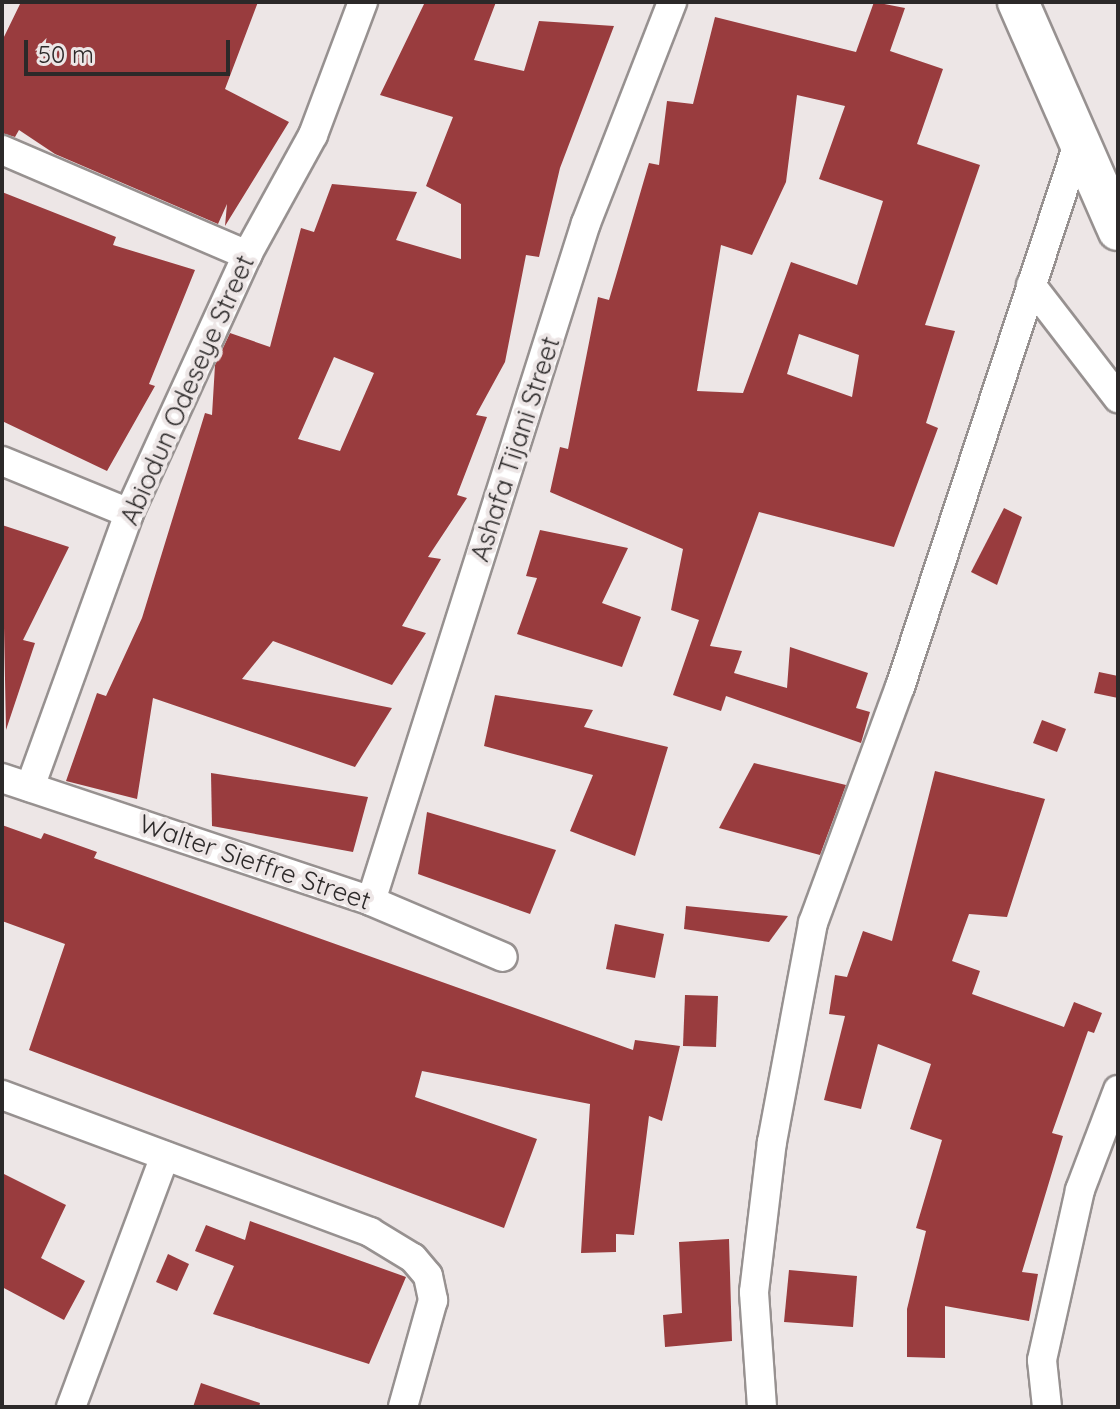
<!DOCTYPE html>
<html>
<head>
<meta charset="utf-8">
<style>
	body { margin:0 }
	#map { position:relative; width:1120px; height:1409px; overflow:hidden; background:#ede6e6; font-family:Quicksand,sans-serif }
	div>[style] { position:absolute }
	.building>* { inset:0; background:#993c3e }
	.roads { filter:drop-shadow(2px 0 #979190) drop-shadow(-2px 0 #979190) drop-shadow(0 2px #979190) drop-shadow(0 -2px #979190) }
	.minor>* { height:28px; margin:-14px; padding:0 14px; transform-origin:14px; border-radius:14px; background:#fff }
	.highway>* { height:40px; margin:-20px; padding:0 20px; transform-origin:20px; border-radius:20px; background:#fff }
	span { translate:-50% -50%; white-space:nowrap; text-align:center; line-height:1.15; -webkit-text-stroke:8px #ede6e6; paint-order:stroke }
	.street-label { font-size:26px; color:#2c2929 }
	.frame { position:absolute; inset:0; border:4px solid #2c2929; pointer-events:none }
	.scale { position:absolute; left:24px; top:40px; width:206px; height:36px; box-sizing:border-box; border:4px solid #2c2929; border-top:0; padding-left:10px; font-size:24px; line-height:28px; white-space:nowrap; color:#2c2929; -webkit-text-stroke:6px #ede6e6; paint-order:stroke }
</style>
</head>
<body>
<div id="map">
	<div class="building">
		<i style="clip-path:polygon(21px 2px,258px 2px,225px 89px,289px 122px,225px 226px,227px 204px,218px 224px,55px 154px,19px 130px,15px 137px,2px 133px,2px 41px)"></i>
		<i style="clip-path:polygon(evenodd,425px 2px,496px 2px,474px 60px,524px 71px,539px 21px,614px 26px,560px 168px,539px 257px,526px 255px,505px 362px,476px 415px,487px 417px,457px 495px,467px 498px,428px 557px,441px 559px,402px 626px,426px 633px,392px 685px,273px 641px,242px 679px,392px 708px,355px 767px,153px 698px,137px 799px,66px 781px,97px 693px,106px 696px,142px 618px,205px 413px,212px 415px,215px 365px,230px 333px,270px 347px,301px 228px,314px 232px,332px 184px,417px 192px,396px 240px,461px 259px,461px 204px,426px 186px,453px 117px,380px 95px,425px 2px,334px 357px,374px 373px,340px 451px,298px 439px,334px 357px)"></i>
		<i style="clip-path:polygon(evenodd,874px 2px,905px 8px,890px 51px,943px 69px,917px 144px,980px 165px,925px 325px,955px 331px,926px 423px,938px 428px,894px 547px,759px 512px,710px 646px,742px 651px,734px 673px,787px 688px,790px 647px,868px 673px,856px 708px,870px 712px,861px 743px,726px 696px,721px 711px,673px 695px,699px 620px,671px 610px,683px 549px,550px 492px,560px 447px,568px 449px,598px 297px,609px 300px,649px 163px,659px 165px,667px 101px,693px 104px,715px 17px,856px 52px,874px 2px,797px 95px,845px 106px,819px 179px,883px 201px,857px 285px,791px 262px,743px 393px,697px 391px,721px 245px,752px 255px,786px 182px,797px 95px,874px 2px,799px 334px,859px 355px,852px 397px,787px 374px,799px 334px)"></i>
		<i style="clip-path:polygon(2px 192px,116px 237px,113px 245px,195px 270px,149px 384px,155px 386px,107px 471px,2px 421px)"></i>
		<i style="clip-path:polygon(1004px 508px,1022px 517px,997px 585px,971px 572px)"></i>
		<i style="clip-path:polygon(2px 525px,69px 547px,23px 640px,35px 643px,6px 730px)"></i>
		<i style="clip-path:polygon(540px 530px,628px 548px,602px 603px,641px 617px,622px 667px,517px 634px,537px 578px,526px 576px)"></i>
		<i style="clip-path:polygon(1099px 672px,1118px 676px,1118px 698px,1094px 693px)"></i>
		<i style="clip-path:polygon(495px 695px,593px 710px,584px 727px,668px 747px,635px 856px,570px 831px,593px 775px,484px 746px)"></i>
		<i style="clip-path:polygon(1042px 720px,1066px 729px,1057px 752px,1033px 743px)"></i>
		<i style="clip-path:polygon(754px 763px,846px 785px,820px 855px,719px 828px)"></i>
		<i style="clip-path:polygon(935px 771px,1045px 799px,1007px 917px,969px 914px,952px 961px,980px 971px,972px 994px,1064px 1027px,1074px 1002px,1102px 1013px,1094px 1033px,1088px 1031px,1052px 1133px,1063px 1136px,1022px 1272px,1038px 1274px,1029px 1321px,945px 1306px,945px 1358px,907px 1357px,907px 1309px,926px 1231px,916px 1228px,942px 1140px,910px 1129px,931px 1064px,878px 1044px,861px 1109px,824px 1100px,845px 1016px,829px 1014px,835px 975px,847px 977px,863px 931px,892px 941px)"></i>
		<i style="clip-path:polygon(211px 773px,368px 797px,353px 852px,212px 826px)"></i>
		<i style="clip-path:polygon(427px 812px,556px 850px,530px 914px,418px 874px)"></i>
		<i style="clip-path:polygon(2px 825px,41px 839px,44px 833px,97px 852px,94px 858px,633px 1050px,635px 1040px,680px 1046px,662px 1121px,649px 1116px,634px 1235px,616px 1234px,616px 1252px,581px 1253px,590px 1104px,422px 1071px,415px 1097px,537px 1139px,504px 1228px,29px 1050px,65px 944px,2px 921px)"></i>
		<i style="clip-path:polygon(686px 906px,788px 916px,769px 942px,684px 929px)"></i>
		<i style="clip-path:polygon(615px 924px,664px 934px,655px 978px,606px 969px)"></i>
		<i style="clip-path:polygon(685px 995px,718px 996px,716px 1047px,683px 1046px)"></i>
		<i style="clip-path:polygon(2px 1173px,66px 1205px,41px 1258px,85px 1281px,64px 1320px,2px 1287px)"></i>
		<i style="clip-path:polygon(250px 1221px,406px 1277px,369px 1364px,213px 1314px,234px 1266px,195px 1251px,206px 1225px,245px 1240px)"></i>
		<i style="clip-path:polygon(729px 1239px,732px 1341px,665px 1347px,663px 1315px,682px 1313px,679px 1242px)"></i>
		<i style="clip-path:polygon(168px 1254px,189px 1264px,177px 1291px,156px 1282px)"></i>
		<i style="clip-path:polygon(789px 1270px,857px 1276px,853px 1327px,784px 1322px)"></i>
		<i style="clip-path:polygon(201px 1383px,260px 1403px,259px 1407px,193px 1407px)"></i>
	</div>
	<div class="roads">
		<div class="minor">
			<i style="left:2px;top:150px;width:267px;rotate:23.2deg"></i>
			<i style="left:1031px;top:285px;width:143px;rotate:52.4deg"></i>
			<i style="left:2px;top:461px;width:137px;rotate:22.3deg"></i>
			<i style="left:2px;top:778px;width:389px;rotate:18.4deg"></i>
			<i style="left:371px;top:901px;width:143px;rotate:23deg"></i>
			<i style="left:30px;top:787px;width:291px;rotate:-70.1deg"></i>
			<i style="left:129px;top:513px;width:284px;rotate:-65.4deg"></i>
			<i style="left:247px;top:255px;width:137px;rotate:-61.2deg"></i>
			<i style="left:313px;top:135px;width:142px;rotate:-69.4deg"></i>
			<i style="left:371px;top:901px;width:711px;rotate:-72.41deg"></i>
			<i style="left:586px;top:223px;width:237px;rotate:-68.7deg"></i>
			<i style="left:2px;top:1095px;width:393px;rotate:20.4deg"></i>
			<i style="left:370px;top:1232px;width:50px;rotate:31.2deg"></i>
			<i style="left:413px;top:1258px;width:23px;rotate:50deg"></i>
			<i style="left:428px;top:1276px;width:25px;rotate:78deg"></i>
			<i style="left:433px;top:1300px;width:111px;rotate:105.7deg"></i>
			<i style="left:71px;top:1407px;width:268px;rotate:-69.5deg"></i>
			<i style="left:762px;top:1407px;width:115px;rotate:-94deg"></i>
			<i style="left:754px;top:1292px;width:151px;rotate:-83.2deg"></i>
			<i style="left:772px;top:1142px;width:223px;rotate:-79.4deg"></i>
			<i style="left:813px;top:923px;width:252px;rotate:-69.8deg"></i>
			<i style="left:900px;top:687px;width:571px;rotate:-71.85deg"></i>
			<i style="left:1047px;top:1407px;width:47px;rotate:-96.1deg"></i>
			<i style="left:1042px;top:1360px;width:174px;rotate:-77.4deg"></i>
			<i style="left:1080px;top:1190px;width:107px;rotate:-69.2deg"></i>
		</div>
		<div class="highway">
			<i style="left:1018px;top:2px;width:249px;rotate:66.3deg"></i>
		</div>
	</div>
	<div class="street-label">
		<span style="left:187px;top:390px;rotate:-66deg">Abiodun Odeseye Street</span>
		<span style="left:515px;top:449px;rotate:-72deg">Ashafa Tijani Street</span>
		<span style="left:255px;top:862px;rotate:19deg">Walter Sieffre Street</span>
	</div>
	<div class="frame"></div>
	<div class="scale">50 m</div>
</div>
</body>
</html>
